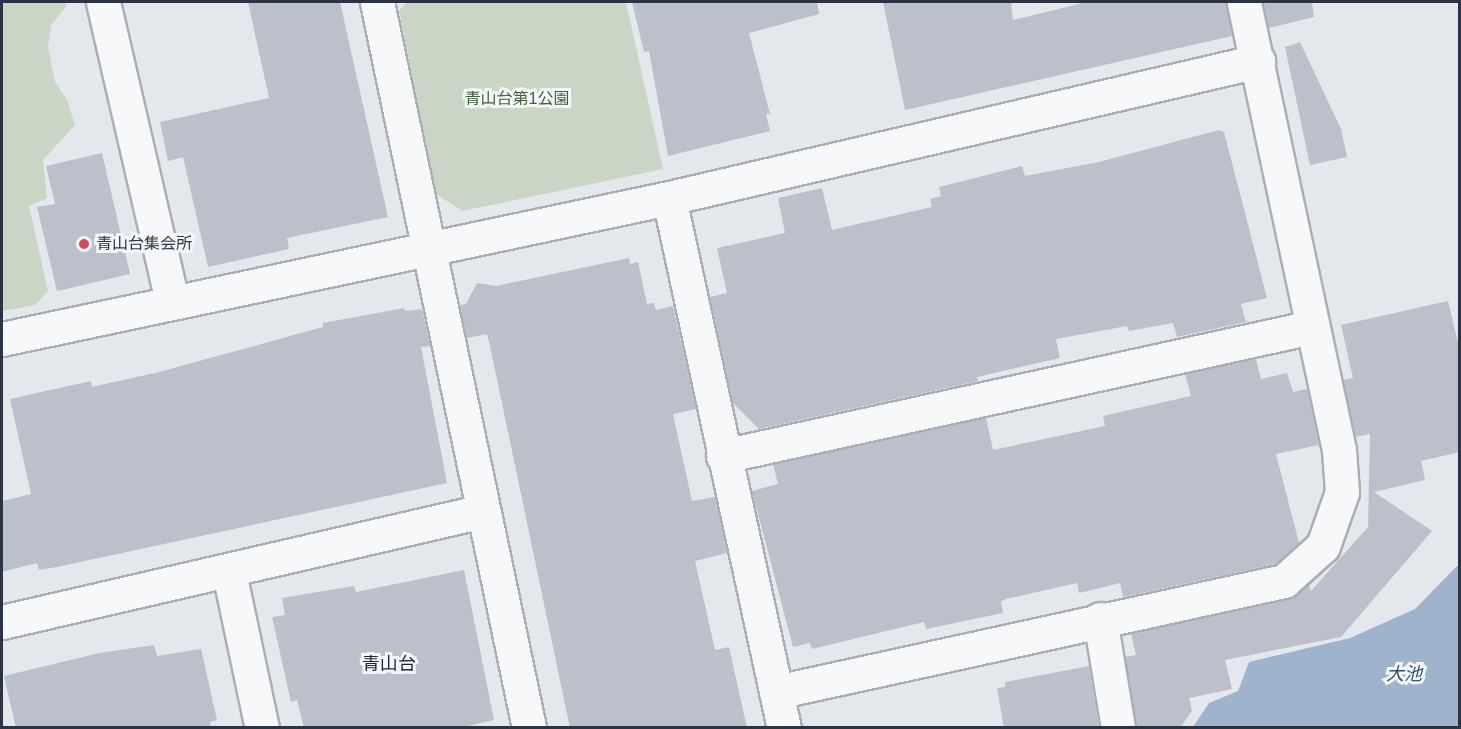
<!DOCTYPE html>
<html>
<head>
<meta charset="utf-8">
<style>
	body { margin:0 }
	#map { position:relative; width:1461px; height:729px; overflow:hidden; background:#e4e7ec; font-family:Helvetica,"Noto Sans JP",sans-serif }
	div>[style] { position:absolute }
	.green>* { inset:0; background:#c9d6c5 }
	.water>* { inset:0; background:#9fb4cc }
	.building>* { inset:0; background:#bbc0ca }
	.roads { filter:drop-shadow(2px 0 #a9aeb7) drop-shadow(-2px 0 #a9aeb7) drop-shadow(0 2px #a9aeb7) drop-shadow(0 -2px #a9aeb7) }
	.minor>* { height:33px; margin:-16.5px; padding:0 16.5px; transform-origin:16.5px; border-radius:16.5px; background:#f7f8fa }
	.dots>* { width:16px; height:16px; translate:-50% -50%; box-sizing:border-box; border:3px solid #f4f6f9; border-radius:50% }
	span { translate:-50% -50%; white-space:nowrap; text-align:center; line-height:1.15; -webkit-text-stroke:6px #f4f6f9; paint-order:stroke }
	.park-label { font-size:16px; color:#3f6138 }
	.poi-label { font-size:16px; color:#2b3445 }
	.left { translate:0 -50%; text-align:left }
	.neighbourhood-label { font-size:18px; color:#1d2536 }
	.water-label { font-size:18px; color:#34527a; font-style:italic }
	.frame { position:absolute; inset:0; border:3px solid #2b3445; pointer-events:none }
</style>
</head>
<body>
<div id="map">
	<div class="green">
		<i style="clip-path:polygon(2px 2px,66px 2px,66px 7px,51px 25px,48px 47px,55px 82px,67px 100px,75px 125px,43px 160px,47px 198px,29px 206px,48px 291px,35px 305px,2px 311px)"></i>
		<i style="clip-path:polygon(407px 2px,626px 2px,663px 169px,462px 211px,436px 194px,399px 11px)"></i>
	</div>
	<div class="water">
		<i style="clip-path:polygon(1459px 564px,1459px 727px,1193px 727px,1209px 703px,1238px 691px,1249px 662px,1350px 638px,1415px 609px)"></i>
	</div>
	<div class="building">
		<i style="clip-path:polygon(248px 2px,340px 2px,388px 217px,287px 238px,289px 249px,208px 267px,183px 157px,168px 161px,160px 122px,269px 98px)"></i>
		<i style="clip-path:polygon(632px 2px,817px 2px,819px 14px,749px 33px,770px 114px,766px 114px,770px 131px,668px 156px,649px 51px,644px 52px)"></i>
		<i style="clip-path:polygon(883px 2px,1011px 2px,1013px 20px,1087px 2px,1226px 2px,1232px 36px,905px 110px)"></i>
		<i style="clip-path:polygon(1263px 2px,1312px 2px,1314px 17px,1269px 28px)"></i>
		<i style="clip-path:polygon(1300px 42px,1341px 129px,1347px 157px,1310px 165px,1285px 47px)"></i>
		<i style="clip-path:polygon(1219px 130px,1224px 132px,1267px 298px,1241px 304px,1246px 322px,1177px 337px,1173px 323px,1129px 331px,1127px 326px,1056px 339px,1060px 358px,977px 377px,978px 381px,759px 429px,733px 403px,710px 297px,727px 293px,717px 248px,785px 233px,778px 198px,822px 188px,832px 230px,932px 207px,930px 199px,941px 196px,939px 187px,1022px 166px,1025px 176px,1099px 162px)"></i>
		<i style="clip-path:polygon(102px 153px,130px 274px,57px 291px,37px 207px,55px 204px,46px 166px)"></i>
		<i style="clip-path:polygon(629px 258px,630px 264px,638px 262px,647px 304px,654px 303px,656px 310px,673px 306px,696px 409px,673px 414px,692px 501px,715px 497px,727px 553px,695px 561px,715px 650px,729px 647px,747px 728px,570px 728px,490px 346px,487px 334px,467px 338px,460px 305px,466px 304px,477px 283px,496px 286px)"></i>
		<i style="clip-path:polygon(1448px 301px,1460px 351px,1460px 452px,1421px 461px,1425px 480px,1374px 492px,1432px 531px,1341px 637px,1225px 660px,1232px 689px,1189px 698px,1192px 711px,1180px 728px,1136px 728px,1125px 657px,1136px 655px,1131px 634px,1288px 599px,1309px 584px,1311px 591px,1368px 527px,1370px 434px,1355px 437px,1343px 380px,1353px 378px,1341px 325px)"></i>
		<i style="clip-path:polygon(404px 308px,405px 311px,422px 309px,430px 346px,421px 347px,447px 483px,57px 567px,39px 570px,37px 563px,2px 572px,2px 501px,31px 494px,10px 399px,91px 381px,92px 387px,159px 372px,323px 327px,323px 323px)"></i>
		<i style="clip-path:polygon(1256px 359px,1261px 379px,1287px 373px,1293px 392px,1307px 389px,1319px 445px,1276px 454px,1299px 543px,1275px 564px,1123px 597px,1120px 583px,1079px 593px,1077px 583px,1006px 599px,1001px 602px,1003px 613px,926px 629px,924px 622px,812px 649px,810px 643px,793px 647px,752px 491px,778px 484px,773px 464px,986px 418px,993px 450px,1105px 426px,1103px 416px,1191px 396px,1185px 374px)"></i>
		<i style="clip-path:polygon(464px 570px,494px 720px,459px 728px,304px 728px,297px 700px,291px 702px,272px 617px,285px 615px,282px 598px,354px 586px,356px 592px)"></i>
		<i style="clip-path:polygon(154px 645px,157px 656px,201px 649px,217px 720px,210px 722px,211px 728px,16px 728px,4px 676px,99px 653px)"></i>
		<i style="clip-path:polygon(1089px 666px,1099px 728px,1004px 728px,997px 688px,1005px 687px,1005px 682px)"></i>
	</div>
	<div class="roads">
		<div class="minor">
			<i style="left:103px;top:2px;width:307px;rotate:77deg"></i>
			<i style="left:377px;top:2px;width:742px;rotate:78.17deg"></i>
			<i style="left:669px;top:198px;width:542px;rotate:77.76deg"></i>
			<i style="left:2px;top:339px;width:682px;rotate:-11.94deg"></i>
			<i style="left:669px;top:198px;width:605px;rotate:-13.09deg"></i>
			<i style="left:723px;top:456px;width:603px;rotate:-12.35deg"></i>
			<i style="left:229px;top:572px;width:159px;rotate:78.1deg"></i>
			<i style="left:1100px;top:619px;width:110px;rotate:80.6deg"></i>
			<i style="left:2px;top:622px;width:492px;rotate:-13deg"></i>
			<i style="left:776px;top:692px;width:520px;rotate:-12.33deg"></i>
			<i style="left:1284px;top:581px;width:52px;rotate:-41.9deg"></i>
			<i style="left:1323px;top:546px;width:57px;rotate:-70.6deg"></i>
			<i style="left:1342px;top:492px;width:42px;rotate:-94.1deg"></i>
			<i style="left:1339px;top:450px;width:458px;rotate:-102deg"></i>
		</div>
	</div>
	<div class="dots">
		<i style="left:84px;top:244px;background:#d1495b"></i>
	</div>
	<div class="park-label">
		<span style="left:517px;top:99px">青山台第1公園</span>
	</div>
	<div class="poi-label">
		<span class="left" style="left:96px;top:244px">青山台集会所</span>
	</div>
	<div class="neighbourhood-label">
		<span style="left:389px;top:664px">青山台</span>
	</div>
	<div class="water-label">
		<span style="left:1404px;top:674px">大池</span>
	</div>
	<div class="frame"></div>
</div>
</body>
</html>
